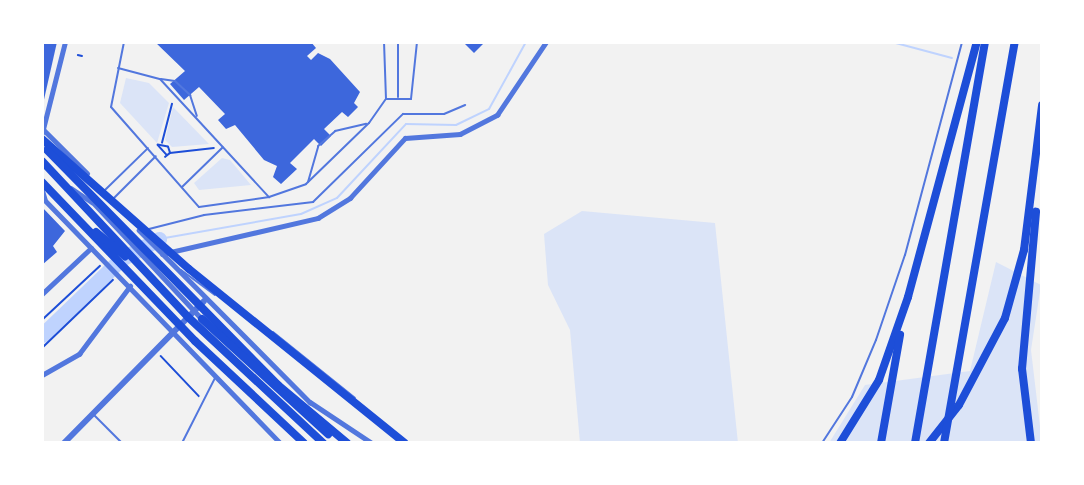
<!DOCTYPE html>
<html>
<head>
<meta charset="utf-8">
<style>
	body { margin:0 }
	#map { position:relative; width:1084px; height:485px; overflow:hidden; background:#f2f2f2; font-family:Karla,sans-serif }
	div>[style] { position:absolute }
	.green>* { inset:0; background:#dbe4f7 }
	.stream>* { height:2px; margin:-1px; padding:0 1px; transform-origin:1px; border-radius:1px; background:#bfd3fe }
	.river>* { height:15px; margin:-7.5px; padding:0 7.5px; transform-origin:7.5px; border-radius:7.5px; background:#bfd3fe }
	.building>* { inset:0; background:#3d67dc }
	.path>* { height:1.5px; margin:-0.75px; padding:0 0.75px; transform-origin:0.75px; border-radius:0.75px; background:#1d4ed8 }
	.service>* { height:2px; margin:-1px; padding:0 1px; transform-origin:1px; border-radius:1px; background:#5277de }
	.minor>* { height:4.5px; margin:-2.25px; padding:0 2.25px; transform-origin:2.25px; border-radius:2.25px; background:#5277de }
	.tertiary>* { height:6px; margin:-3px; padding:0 3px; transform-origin:3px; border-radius:3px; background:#5277de }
	.motorway>* { height:8px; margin:-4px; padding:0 4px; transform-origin:4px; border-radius:4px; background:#1d4ed8 }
	span { translate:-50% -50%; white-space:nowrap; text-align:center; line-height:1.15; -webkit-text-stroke:5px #fff; paint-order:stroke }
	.frame { position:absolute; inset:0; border:44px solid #fff; pointer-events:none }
</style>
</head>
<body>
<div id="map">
	<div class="green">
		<i style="clip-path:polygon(126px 78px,149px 83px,169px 103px,157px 143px,120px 103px)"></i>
		<i style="clip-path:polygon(173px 107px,209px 144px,172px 147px,165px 140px)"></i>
		<i style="clip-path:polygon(222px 158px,230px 160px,251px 185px,199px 190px,194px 183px)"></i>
		<i style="clip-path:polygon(582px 211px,715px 223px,738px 443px,580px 443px,570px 330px,548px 285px,544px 234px)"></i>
		<i style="clip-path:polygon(996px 262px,1041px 285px,1031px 350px,1042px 443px,829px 443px,865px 385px,970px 371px)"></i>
	</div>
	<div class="stream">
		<i style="left:892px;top:42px;width:62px;rotate:14.9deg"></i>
		<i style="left:159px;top:239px;width:144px;rotate:-10deg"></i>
		<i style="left:301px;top:214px;width:39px;rotate:-24deg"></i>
		<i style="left:337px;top:198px;width:101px;rotate:-47deg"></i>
		<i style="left:406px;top:124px;width:50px;rotate:1.1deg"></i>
		<i style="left:456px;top:125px;width:37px;rotate:-26deg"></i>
		<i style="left:489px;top:109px;width:77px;rotate:-61.1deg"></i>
	</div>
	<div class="river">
		<i style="left:42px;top:335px;width:110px;rotate:-43.9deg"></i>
		<i style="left:121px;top:259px;width:43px;rotate:-27.8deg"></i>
	</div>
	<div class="building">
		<i style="clip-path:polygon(42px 42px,57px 42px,43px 104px,42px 104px)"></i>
		<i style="clip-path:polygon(155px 42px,311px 42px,316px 48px,307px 56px,311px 60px,318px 53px,330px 59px,360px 92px,354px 103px,358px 107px,348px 117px,342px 112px,324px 129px,331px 136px,321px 146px,314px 139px,290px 163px,297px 169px,281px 184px,273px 177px,277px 166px,264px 160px,235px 125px,226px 129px,218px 120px,225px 114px,199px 87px,184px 100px,170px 84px,185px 71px)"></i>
		<i style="clip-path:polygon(463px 42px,485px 42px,474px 53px)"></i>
		<i style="clip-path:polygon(42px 207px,65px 231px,53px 246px,57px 252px,42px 265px)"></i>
	</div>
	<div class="path">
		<i style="left:78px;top:55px;width:4px;rotate:14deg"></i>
		<i style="left:162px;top:143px;width:40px;rotate:-75.6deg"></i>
		<i style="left:170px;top:153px;width:44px;rotate:-6.5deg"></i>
		<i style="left:165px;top:157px;width:6px;rotate:-39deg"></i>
		<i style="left:170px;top:153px;width:6px;rotate:-108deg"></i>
		<i style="left:168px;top:147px;width:10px;rotate:-169deg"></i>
		<i style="left:158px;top:145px;width:13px;rotate:48deg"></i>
		<i style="left:42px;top:320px;width:79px;rotate:-43deg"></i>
		<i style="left:42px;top:348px;width:98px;rotate:-43.8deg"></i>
		<i style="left:161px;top:356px;width:55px;rotate:46.5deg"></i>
	</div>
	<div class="service">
		<i style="left:124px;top:42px;width:66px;rotate:101.3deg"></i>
		<i style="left:111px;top:107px;width:133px;rotate:48.7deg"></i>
		<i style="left:199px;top:207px;width:71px;rotate:-8.1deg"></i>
		<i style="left:398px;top:42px;width:55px;rotate:90deg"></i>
		<i style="left:118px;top:68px;width:43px;rotate:14.7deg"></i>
		<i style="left:160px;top:79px;width:161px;rotate:47.3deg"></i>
		<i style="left:269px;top:197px;width:39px;rotate:-19deg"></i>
		<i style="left:306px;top:184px;width:88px;rotate:-44.1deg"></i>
		<i style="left:369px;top:123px;width:29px;rotate:-55deg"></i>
		<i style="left:386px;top:99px;width:57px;rotate:-92deg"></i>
		<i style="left:161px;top:79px;width:14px;rotate:8deg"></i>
		<i style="left:175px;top:81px;width:21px;rotate:43deg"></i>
		<i style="left:190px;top:95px;width:22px;rotate:72deg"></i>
		<i style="left:386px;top:99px;width:25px"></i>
		<i style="left:411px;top:99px;width:57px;rotate:-84deg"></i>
		<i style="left:308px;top:182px;width:37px;rotate:-74deg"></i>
		<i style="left:318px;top:146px;width:23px;rotate:-41deg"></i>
		<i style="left:335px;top:131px;width:32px;rotate:-13deg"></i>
		<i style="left:182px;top:187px;width:57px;rotate:-44.3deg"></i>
		<i style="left:105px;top:190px;width:60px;rotate:-44.3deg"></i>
		<i style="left:114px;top:198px;width:59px;rotate:-45deg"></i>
		<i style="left:149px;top:229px;width:57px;rotate:-14.3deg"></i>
		<i style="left:204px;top:215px;width:110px;rotate:-6.8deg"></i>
		<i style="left:313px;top:202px;width:126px;rotate:-44.4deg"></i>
		<i style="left:403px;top:114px;width:41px"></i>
		<i style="left:444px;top:114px;width:23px;rotate:-23deg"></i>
		<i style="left:181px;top:270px;width:42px;rotate:36.3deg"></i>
		<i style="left:273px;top:332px;width:105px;rotate:38.8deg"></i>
		<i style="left:93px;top:414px;width:41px;rotate:45deg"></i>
		<i style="left:182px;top:443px;width:75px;rotate:-63.1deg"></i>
		<i style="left:822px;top:443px;width:55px;rotate:-56.9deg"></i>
		<i style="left:852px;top:397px;width:62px;rotate:-67.2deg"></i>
		<i style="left:876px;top:340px;width:90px;rotate:-71.2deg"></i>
		<i style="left:905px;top:255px;width:220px;rotate:-75deg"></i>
	</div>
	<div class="minor">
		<i style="left:42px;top:128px;width:64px;rotate:45deg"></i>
		<i style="left:42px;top:133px;width:94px;rotate:-75.8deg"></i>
		<i style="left:71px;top:188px;width:25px;rotate:34deg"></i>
		<i style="left:42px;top:189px;width:10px;rotate:73deg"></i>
		<i style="left:42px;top:197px;width:342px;rotate:45.9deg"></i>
		<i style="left:91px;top:200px;width:163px;rotate:47deg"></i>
		<i style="left:139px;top:230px;width:243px;rotate:45.2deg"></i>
		<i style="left:310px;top:402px;width:74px;rotate:33.5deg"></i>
		<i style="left:162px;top:254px;width:160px;rotate:-13deg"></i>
		<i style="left:318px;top:218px;width:38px;rotate:-32deg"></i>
		<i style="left:350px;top:198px;width:81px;rotate:-47.5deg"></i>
		<i style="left:405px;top:138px;width:55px;rotate:-4.2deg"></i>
		<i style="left:460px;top:134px;width:42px;rotate:-27.2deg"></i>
		<i style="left:497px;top:115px;width:88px;rotate:-56.1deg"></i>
		<i style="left:42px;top:294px;width:67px;rotate:-43.2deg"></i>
		<i style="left:42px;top:375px;width:43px;rotate:-29.6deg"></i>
		<i style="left:79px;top:354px;width:85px;rotate:-53.1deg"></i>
	</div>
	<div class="tertiary">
		<i style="left:64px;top:443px;width:199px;rotate:-45.4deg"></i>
	</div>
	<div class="motorway">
		<i style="left:42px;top:139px;width:196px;rotate:41.5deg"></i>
		<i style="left:189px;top:269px;width:277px;rotate:38.9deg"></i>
		<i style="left:47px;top:150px;width:330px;rotate:45.5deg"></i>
		<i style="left:278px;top:385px;width:90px;rotate:40deg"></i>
		<i style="left:42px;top:161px;width:214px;rotate:46.9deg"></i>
		<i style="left:188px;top:317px;width:185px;rotate:43deg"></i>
		<i style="left:42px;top:182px;width:221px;rotate:46.1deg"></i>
		<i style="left:195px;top:341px;width:149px;rotate:43.1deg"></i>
		<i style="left:96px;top:232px;width:38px;rotate:40deg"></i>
		<i style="left:202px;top:319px;width:171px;rotate:42.4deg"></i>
		<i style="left:840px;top:443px;width:74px;rotate:-58.2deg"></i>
		<i style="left:879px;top:380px;width:88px;rotate:-70.7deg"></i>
		<i style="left:908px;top:297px;width:264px;rotate:-74.9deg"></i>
		<i style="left:881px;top:443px;width:110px;rotate:-80deg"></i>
		<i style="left:915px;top:443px;width:407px;rotate:-80.1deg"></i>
		<i style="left:929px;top:443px;width:48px;rotate:-51.7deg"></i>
		<i style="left:959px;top:405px;width:98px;rotate:-62.1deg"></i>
		<i style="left:1005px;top:318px;width:71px;rotate:-74.4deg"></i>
		<i style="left:1024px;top:250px;width:146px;rotate:-82.9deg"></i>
		<i style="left:944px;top:443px;width:407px;rotate:-80deg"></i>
		<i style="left:1031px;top:443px;width:75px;rotate:-96.9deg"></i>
		<i style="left:1022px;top:369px;width:158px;rotate:-84.9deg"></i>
	</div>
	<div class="frame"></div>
</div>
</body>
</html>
